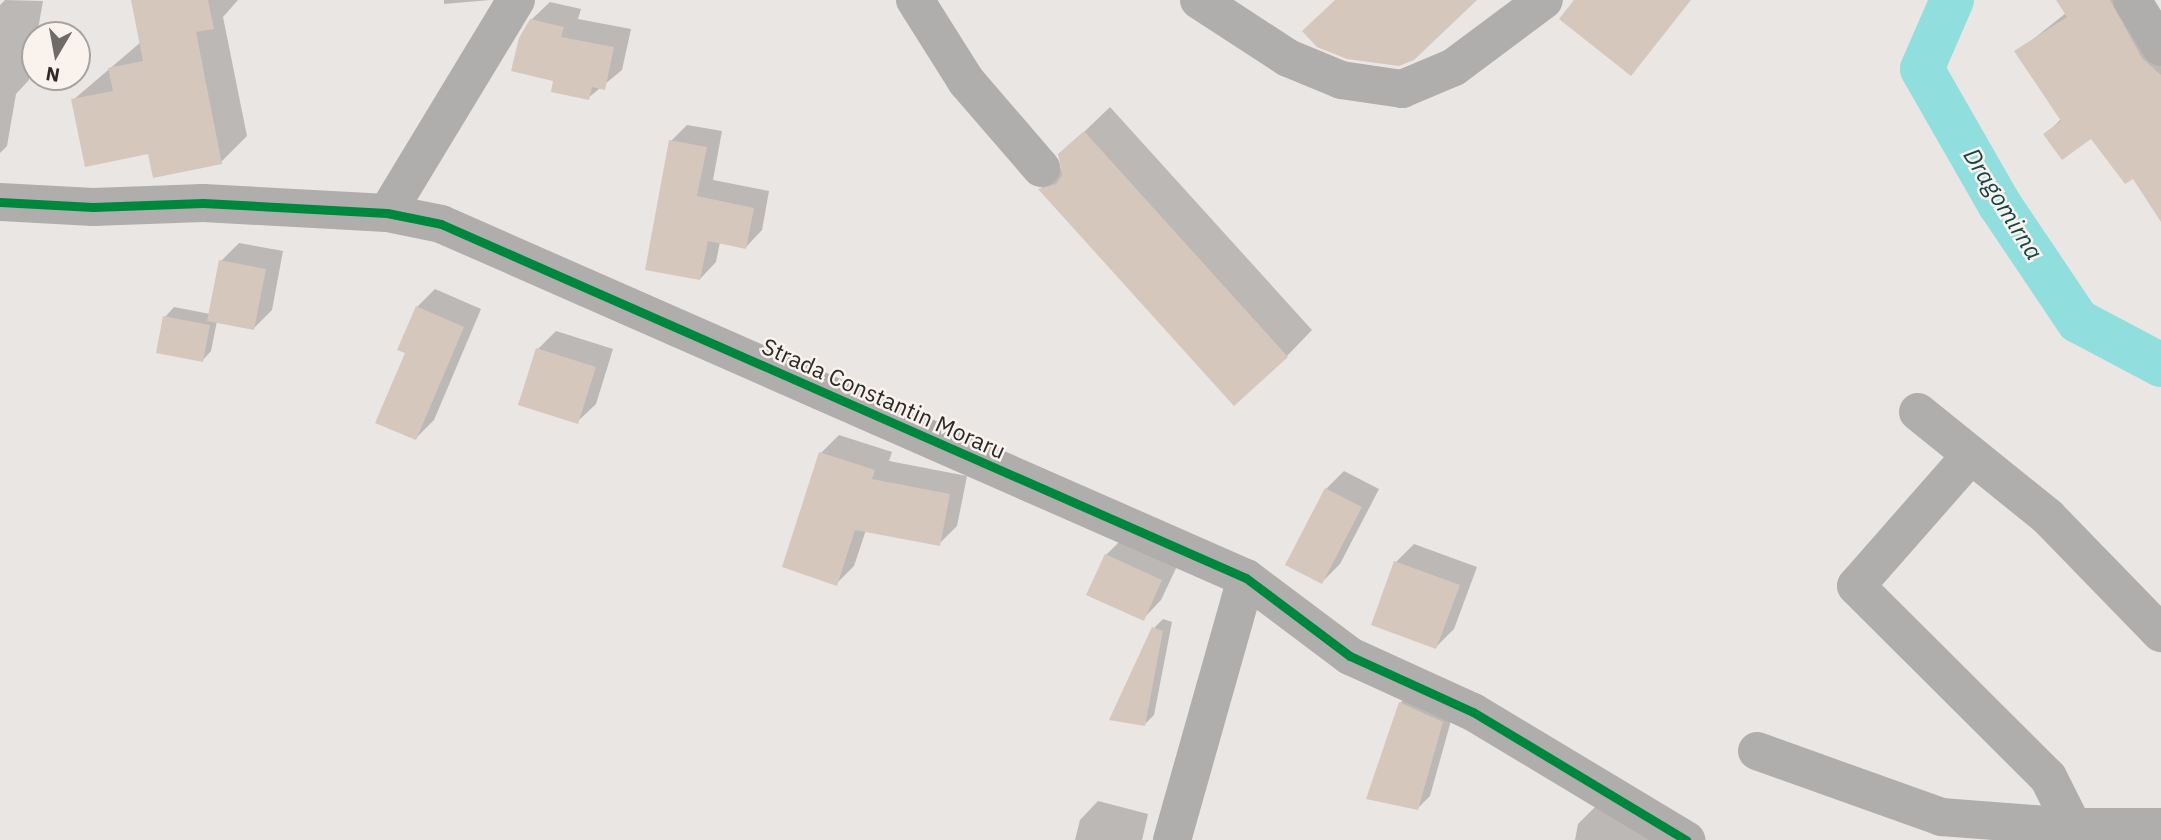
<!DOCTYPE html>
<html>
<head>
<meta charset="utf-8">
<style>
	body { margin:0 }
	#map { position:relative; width:2161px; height:840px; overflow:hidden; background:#eae6e3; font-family:"IBM Plex Sans",sans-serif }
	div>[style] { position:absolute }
	.shadow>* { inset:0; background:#0003 }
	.canal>* { height:44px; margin:-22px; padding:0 22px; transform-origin:22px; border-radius:22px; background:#90dedd }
	.building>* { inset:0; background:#d6c7bc }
	.minor>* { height:38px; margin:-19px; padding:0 19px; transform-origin:19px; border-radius:19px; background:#afaead }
	.cycleway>* { height:9px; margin:-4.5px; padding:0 4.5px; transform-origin:4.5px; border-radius:4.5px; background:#00873e }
	span { translate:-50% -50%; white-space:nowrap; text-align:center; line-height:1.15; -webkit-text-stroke:5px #faf3ed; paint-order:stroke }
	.street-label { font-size:23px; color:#2c2927 }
	.water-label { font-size:24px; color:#134747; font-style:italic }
	.north { position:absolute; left:21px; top:21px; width:70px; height:70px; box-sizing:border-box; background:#faf3ed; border:2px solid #a8a29e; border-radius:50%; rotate:190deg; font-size:19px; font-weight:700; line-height:28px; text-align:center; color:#2c2927 }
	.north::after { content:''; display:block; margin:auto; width:24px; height:32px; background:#6e6b69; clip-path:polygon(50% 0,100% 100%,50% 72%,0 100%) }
</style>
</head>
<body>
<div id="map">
	<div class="shadow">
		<i style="clip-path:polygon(5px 0,43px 1px,29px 80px,16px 94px,7px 146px,0 153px,0 5px)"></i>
		<i style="clip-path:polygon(132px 0,238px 0,223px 17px,247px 136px,221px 162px,150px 152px,73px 100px,141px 42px)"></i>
		<i style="clip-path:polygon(444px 0,490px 0,444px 4px)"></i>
		<i style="clip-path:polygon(2058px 0,2134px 0,2161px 42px,2161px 219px,2133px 177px,2091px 137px,2045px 135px,2062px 118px,2017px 52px,2066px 13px)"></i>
		<i style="clip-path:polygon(550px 2px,581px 9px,578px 19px,631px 29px,622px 70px,588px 98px,555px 80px,531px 20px)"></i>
		<i style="clip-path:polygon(1110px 107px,1312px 330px,1287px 356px,1040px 189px,1062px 167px,1060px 155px)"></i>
		<i style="clip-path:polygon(687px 125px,722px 131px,713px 180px,769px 191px,762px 230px,746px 247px,720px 242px,716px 262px,700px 279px,671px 141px)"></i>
		<i style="clip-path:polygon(239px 243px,283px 251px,272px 310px,254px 328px,217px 321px,211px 351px,202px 361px,165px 317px,174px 307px,210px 314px,221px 261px)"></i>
		<i style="clip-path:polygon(435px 289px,481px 309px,434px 420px,416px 438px,407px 352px,417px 307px)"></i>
		<i style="clip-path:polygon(556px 331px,613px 349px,596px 404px,577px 422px,538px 349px)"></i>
		<i style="clip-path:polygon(839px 435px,892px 452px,889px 461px,967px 476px,957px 526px,939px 544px,866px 530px,854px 566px,836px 584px,821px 453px)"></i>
		<i style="clip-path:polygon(1344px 471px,1379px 489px,1340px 564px,1322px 582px,1326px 489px)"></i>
		<i style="clip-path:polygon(1124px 537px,1179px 562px,1161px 600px,1143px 619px,1106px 555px)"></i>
		<i style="clip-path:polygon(1414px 544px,1477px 567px,1454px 629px,1436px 647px,1396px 562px)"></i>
		<i style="clip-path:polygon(1163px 619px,1172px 622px,1154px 715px,1145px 724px,1154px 628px)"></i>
		<i style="clip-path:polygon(1413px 691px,1454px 710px,1430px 796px,1418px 808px,1400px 703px)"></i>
		<i style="clip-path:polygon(1098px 801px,1148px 814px,1142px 840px,1075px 840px,1080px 820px)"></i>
		<i style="clip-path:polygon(1596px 806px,1692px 840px,1575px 840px,1578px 824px)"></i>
	</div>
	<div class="canal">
		<i style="left:1952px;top:0;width:75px;rotate:113.5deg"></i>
		<i style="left:1922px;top:69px;width:157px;rotate:60.2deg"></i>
		<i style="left:2000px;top:205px;width:140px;rotate:56.1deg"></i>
		<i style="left:2078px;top:321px;width:94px;rotate:27.9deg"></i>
	</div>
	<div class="building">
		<i style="clip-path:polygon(131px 0,208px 0,214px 29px,196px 32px,222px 164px,153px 178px,148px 154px,85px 167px,71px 99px,113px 91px,108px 68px,143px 61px)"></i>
		<i style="clip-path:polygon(1335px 0,1477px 0,1414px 60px,1399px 66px,1347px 59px,1317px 47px,1302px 31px)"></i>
		<i style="clip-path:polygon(1574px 0,1691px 0,1631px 76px,1559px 19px)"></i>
		<i style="clip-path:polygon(2056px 0,2110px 0,2142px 58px,2161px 75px,2161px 222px,2133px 179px,2125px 184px,2091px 139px,2062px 160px,2043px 134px,2061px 121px,2014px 51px,2067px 17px)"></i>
		<i style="clip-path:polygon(530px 19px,564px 27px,561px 37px,614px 47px,605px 90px,592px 87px,589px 100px,551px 92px,553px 81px,511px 71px,519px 38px)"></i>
		<i style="clip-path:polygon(1084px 131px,1288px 357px,1234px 406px,1038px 189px,1056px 184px,1062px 175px,1058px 154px)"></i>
		<i style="clip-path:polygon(669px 140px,707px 147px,697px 196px,754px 208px,746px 249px,708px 241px,700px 280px,645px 270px)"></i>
		<i style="clip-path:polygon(219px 260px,266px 269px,254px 330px,207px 321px)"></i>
		<i style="clip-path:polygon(416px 306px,464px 327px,416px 440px,375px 423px,405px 353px,397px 350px)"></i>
		<i style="clip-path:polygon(163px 316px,210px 325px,203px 362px,156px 353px)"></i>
		<i style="clip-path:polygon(536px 348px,596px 367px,578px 424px,518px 405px)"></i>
		<i style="clip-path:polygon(819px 452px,875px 470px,872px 479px,950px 494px,940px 546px,855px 530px,837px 586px,782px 567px)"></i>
		<i style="clip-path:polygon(1325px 488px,1362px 507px,1322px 584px,1285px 565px)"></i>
		<i style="clip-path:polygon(1105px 554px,1162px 580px,1144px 621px,1086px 595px)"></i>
		<i style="clip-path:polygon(1394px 561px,1460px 585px,1436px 649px,1371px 625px)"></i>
		<i style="clip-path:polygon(1152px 627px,1163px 631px,1145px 726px,1109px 720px)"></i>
		<i style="clip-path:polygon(1399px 702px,1443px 722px,1418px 810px,1366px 799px)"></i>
	</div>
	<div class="minor">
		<i style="left:915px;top:0;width:96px;rotate:57.8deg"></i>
		<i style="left:966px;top:81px;width:115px;rotate:49.2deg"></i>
		<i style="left:1199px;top:0;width:106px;rotate:33.1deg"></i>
		<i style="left:1288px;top:58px;width:57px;rotate:22.5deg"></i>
		<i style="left:1341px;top:80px;width:62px;rotate:8.4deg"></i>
		<i style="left:1402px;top:89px;width:56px;rotate:-22.9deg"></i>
		<i style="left:1454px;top:67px;width:112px;rotate:-36.7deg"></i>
		<i style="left:2132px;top:0;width:55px;rotate:58.3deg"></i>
		<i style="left:0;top:202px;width:93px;rotate:3.1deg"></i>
		<i style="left:93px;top:207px;width:110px;rotate:-2.1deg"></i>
		<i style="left:203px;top:203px;width:184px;rotate:3.1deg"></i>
		<i style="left:387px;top:213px;width:55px;rotate:11.5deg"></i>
		<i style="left:441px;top:224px;width:879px;rotate:23.74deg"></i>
		<i style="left:1246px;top:578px;width:130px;rotate:36.9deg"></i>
		<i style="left:1350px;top:656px;width:135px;rotate:24.5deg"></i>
		<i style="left:1473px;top:712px;width:249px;rotate:31deg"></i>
		<i style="left:387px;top:213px;width:249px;rotate:-58.8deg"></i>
		<i style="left:1918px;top:412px;width:167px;rotate:38.9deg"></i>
		<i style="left:2048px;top:517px;width:162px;rotate:45.8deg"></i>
		<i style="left:1971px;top:455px;width:174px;rotate:131.3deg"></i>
		<i style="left:1856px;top:586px;width:271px;rotate:44.9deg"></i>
		<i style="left:2048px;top:777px;width:56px;rotate:63.4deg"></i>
		<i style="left:1757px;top:751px;width:195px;rotate:19.7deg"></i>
		<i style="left:1941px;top:817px;width:132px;rotate:4.3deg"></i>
		<i style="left:2073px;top:827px;width:88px"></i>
		<i style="left:1172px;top:840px;width:272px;rotate:-74.2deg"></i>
	</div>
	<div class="cycleway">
		<i style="left:0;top:202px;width:93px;rotate:3.1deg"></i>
		<i style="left:93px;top:207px;width:110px;rotate:-2.1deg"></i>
		<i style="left:203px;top:203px;width:184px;rotate:3.1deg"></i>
		<i style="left:387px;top:213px;width:55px;rotate:11.5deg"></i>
		<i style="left:441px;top:224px;width:879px;rotate:23.74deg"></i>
		<i style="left:1246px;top:578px;width:130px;rotate:36.9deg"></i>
		<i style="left:1350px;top:656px;width:135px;rotate:24.5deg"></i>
		<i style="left:1473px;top:712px;width:249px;rotate:31deg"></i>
	</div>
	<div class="street-label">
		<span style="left:884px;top:398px;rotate:24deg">Strada Constantin Moraru</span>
	</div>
	<div class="water-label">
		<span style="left:2003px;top:204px;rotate:58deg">Dragomirna</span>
	</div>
	<div class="north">N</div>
</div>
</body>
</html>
